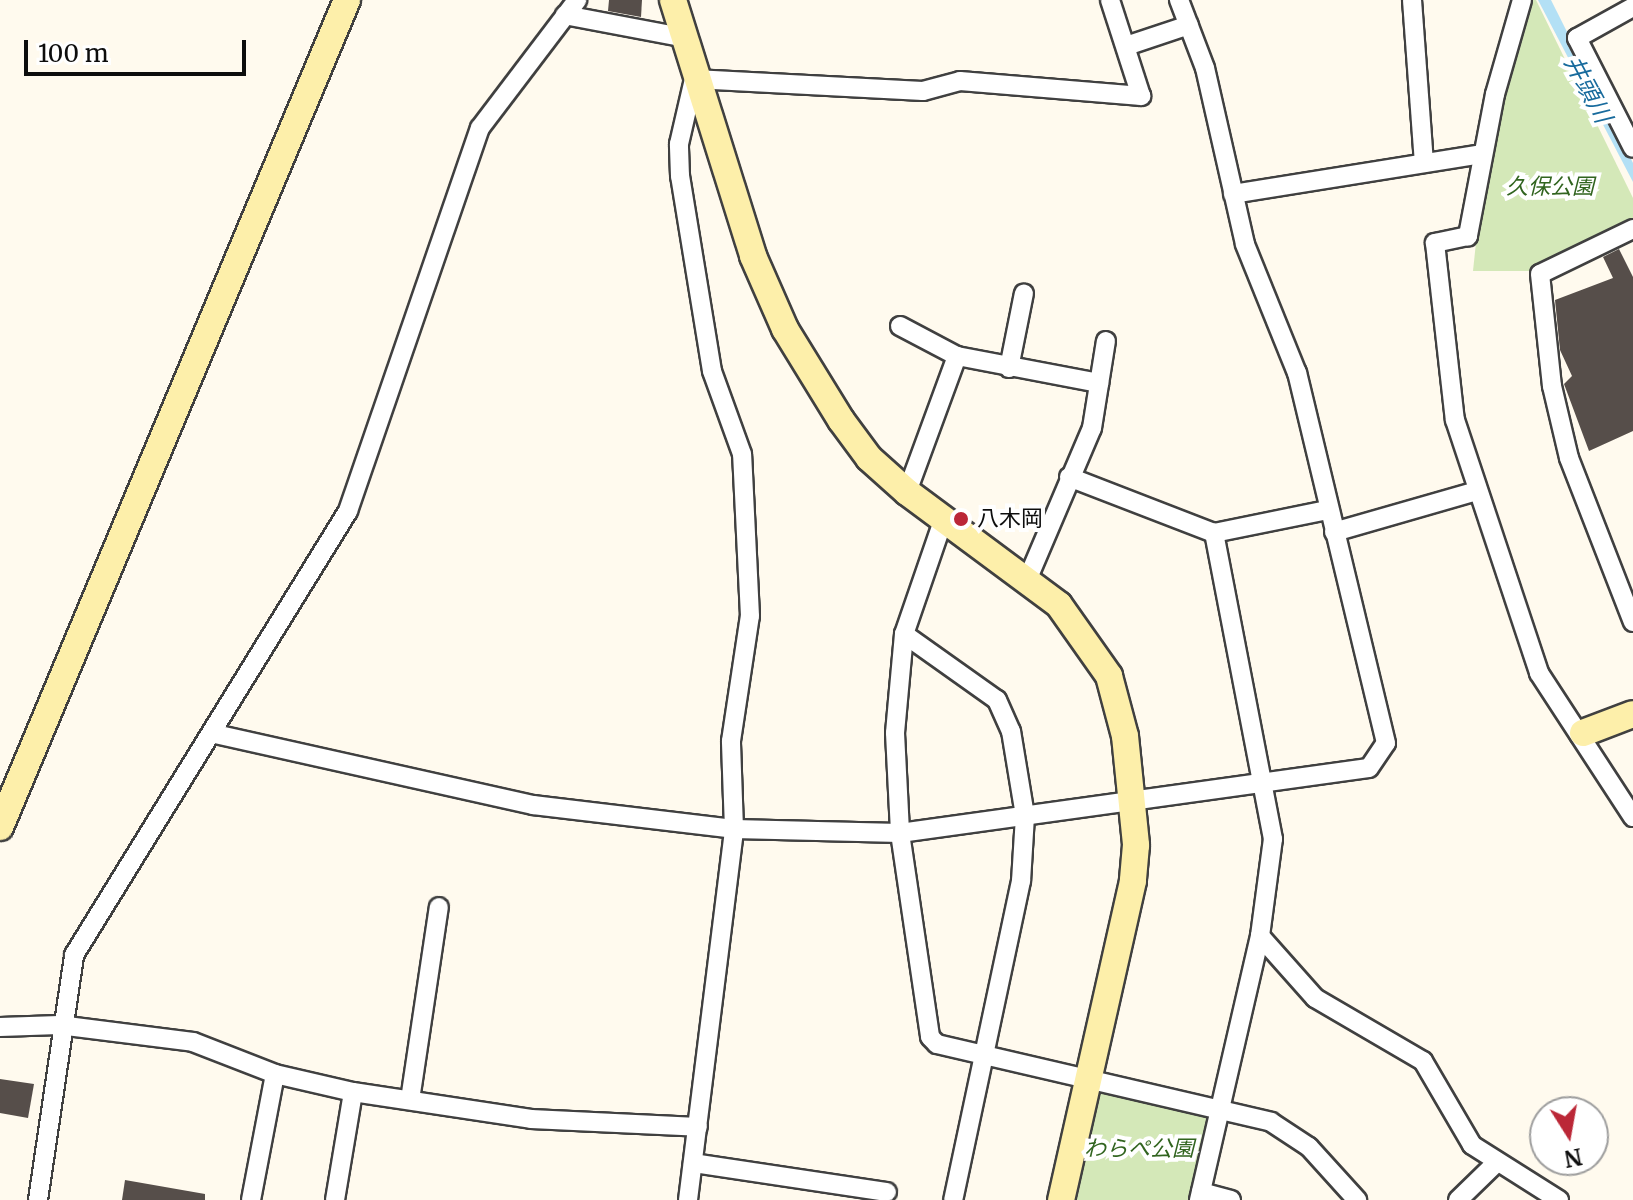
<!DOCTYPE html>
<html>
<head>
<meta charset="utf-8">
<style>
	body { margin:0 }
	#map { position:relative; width:1633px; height:1200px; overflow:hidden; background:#fffaee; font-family:Merriweather,"Noto Sans JP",serif }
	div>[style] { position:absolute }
	.green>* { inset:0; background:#d4e8b8 }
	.water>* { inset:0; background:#b3e0f5 }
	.building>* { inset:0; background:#564e4a }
	.roads { filter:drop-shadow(2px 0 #404040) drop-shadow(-2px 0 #404040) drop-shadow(0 2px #404040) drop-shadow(0 -2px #404040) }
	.street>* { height:18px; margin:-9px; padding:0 9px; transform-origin:9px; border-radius:9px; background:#fff }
	.secondary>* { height:26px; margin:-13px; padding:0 13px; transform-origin:13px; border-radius:13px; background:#fdefaa }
	.dots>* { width:22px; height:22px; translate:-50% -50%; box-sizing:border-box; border:4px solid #fff; border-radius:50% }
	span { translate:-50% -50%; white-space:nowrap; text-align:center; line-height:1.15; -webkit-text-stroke:8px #fff; paint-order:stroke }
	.park-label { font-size:22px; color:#31641f; font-style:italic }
	.poi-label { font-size:22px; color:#0d0d0d }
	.left { translate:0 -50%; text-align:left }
	.water-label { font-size:24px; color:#186b9d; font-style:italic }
	.north { position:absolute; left:1529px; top:1096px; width:80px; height:80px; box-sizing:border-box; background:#fff; border:2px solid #9e9e9e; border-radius:50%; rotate:169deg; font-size:22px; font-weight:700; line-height:32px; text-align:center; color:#0d0d0d }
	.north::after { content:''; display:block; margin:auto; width:28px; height:36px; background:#bb2737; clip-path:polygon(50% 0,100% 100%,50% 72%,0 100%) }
	.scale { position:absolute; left:24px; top:40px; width:222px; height:36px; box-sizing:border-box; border:4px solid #0d0d0d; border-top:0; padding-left:10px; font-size:24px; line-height:28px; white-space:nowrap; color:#0d0d0d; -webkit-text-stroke:6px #fff; paint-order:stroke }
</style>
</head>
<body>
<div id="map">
	<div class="green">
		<i style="clip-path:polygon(1522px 0,1536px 0,1633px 198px,1633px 220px,1535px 271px,1473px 271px,1492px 92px)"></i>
		<i style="clip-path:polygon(1099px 1087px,1211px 1112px,1191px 1200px,1074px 1200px)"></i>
	</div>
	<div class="water">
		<i style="clip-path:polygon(1538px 0,1551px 0,1633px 163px,1633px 182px)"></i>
	</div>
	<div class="building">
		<i style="clip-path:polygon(609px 0,642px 0,641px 17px,608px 11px)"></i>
		<i style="clip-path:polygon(1619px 249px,1633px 277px,1633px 431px,1589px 451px,1564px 384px,1572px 376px,1560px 350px,1555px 300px,1613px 278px,1603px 257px)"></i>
		<i style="clip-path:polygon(0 1079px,34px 1084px,28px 1118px,0 1113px)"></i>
		<i style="clip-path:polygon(125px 1180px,205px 1194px,205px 1200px,122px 1200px)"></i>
	</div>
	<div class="roads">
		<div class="street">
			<i style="left:1412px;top:0;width:163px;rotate:85.8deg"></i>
			<i style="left:1522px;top:0;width:98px;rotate:106deg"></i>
			<i style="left:1495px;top:94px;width:145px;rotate:100.8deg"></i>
			<i style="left:1468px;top:236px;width:34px;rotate:168deg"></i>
			<i style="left:1435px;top:243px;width:178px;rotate:83.6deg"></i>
			<i style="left:1455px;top:420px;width:267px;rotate:71.6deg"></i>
			<i style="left:1539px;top:673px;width:172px;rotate:56.9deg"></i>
			<i style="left:1633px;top:7px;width:64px;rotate:151deg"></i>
			<i style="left:1577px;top:38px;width:123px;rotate:63deg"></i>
			<i style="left:565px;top:15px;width:118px;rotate:10.7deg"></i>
			<i style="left:1129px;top:45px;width:63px;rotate:-18.4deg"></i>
			<i style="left:1233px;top:194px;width:252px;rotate:-9.1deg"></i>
			<i style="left:1633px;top:229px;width:103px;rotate:154.2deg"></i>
			<i style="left:1540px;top:274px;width:113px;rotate:83.9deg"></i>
			<i style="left:1552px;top:386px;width:74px;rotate:76.7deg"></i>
			<i style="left:1569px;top:458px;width:176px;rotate:68.7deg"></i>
			<i style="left:900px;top:326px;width:64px;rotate:27.8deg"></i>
			<i style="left:1009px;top:368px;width:76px;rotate:-78.7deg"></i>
			<i style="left:1069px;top:477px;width:155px;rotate:21.1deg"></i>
			<i style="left:1214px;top:533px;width:115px;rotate:-11.5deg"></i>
			<i style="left:907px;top:492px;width:145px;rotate:-69.8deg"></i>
			<i style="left:957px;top:356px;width:145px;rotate:10.8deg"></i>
			<i style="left:943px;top:521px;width:120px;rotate:109deg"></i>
			<i style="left:904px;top:634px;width:99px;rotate:95.2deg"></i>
			<i style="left:895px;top:733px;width:100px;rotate:87.1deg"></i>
			<i style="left:900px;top:833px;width:206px;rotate:81.6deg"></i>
			<i style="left:930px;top:1037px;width:10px;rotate:45deg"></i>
			<i style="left:937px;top:1044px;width:343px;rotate:13.1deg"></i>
			<i style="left:1271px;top:1122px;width:45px;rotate:33.3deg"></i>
			<i style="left:1309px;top:1147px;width:72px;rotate:47.8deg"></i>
			<i style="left:1334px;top:532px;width:149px;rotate:-16deg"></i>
			<i style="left:1028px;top:578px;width:163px;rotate:-66.9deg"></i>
			<i style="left:1092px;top:428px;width:88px;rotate:-80.9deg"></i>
			<i style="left:904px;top:634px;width:114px;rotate:35.4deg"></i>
			<i style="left:997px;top:700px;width:34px;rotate:66deg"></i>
			<i style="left:1011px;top:731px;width:86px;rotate:80.6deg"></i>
			<i style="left:1025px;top:816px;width:65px;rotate:93.5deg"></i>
			<i style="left:1021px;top:881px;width:326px;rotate:102deg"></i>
			<i style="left:215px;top:734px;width:326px;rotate:12.6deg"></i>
			<i style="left:533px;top:805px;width:202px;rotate:6.8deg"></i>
			<i style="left:734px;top:829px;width:166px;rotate:1.4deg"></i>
			<i style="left:900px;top:833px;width:473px;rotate:-7.9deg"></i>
			<i style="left:1369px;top:768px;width:30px;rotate:-56deg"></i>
			<i style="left:1386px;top:743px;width:381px;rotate:-103.5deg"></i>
			<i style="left:1297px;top:373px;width:139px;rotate:-112deg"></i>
			<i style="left:1245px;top:244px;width:180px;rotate:-102.8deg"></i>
			<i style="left:1205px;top:68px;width:73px;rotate:-110.9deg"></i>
			<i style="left:1260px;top:936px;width:83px;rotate:48.4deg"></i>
			<i style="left:1315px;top:998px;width:125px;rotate:30.3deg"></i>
			<i style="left:1423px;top:1061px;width:97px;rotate:59.7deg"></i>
			<i style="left:1472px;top:1145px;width:103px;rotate:32.3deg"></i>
			<i style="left:0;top:1027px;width:59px;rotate:-1.9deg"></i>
			<i style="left:59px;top:1025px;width:135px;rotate:7.2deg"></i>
			<i style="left:193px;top:1042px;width:88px;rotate:21.3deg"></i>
			<i style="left:275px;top:1074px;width:80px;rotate:13deg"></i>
			<i style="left:353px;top:1092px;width:180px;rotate:8.6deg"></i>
			<i style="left:531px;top:1119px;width:167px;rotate:2.7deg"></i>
			<i style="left:410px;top:1100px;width:195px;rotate:-81.5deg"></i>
			<i style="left:693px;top:1163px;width:196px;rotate:8.5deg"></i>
			<i style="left:1201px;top:1192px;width:31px;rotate:15deg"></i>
			<i style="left:38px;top:1200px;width:248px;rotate:-81.6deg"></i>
			<i style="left:74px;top:955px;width:522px;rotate:-58.32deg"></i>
			<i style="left:348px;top:511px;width:405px;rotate:-71deg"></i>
			<i style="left:480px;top:128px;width:161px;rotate:-52.8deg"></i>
			<i style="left:251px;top:1200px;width:128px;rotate:-79.2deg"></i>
			<i style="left:335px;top:1200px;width:109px;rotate:-80.5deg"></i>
			<i style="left:688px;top:1200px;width:374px;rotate:-82.9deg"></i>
			<i style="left:734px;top:829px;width:88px;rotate:-92deg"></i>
			<i style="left:731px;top:741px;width:126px;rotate:-81.4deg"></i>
			<i style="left:750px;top:616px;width:162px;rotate:-92.8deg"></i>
			<i style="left:742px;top:454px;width:88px;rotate:-109.9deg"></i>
			<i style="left:712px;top:371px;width:198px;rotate:-99.3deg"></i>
			<i style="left:680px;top:176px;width:32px;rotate:-92deg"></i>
			<i style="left:679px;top:144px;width:67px;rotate:-77deg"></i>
			<i style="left:694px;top:79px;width:229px;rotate:3deg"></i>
			<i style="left:923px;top:91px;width:38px;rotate:-15deg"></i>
			<i style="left:960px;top:81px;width:182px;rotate:4.7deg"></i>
			<i style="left:1141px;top:96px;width:101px;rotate:-107.9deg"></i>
			<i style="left:1199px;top:1200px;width:271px;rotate:-77deg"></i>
			<i style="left:1260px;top:936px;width:98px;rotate:-82.4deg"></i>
			<i style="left:1273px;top:839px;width:312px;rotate:-100.9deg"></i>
			<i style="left:1458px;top:1200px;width:52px;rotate:-44.2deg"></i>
		</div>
		<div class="secondary">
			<i style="left:673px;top:0;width:268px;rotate:72.6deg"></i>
			<i style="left:753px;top:256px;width:80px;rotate:66.3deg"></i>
			<i style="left:785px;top:329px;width:107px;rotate:58.4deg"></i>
			<i style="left:841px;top:420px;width:47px;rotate:53.6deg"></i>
			<i style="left:869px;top:458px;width:51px;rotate:41.8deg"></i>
			<i style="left:907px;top:492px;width:189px;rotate:36.6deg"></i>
			<i style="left:1059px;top:605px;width:87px;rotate:54.8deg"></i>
			<i style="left:1109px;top:676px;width:62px;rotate:75.1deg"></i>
			<i style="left:1125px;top:736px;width:110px;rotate:84.2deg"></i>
			<i style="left:1136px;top:845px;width:36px;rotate:95deg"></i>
			<i style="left:1133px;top:881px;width:327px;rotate:102.7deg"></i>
			<i style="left:1583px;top:733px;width:53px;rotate:-20.8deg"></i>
			<i style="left:0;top:827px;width:897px;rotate:-67.24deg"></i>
		</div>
	</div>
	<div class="dots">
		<i style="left:961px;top:519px;background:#bb2737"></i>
	</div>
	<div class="park-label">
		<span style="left:1550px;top:187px">久保公園</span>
		<span style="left:1139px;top:1149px">わらぺ公園</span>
	</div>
	<div class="poi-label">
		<span class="left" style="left:977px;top:519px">八木岡</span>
	</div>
	<div class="water-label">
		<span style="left:1588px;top:89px;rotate:62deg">井頭川</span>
	</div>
	<div class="north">N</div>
	<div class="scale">100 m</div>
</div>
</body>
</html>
